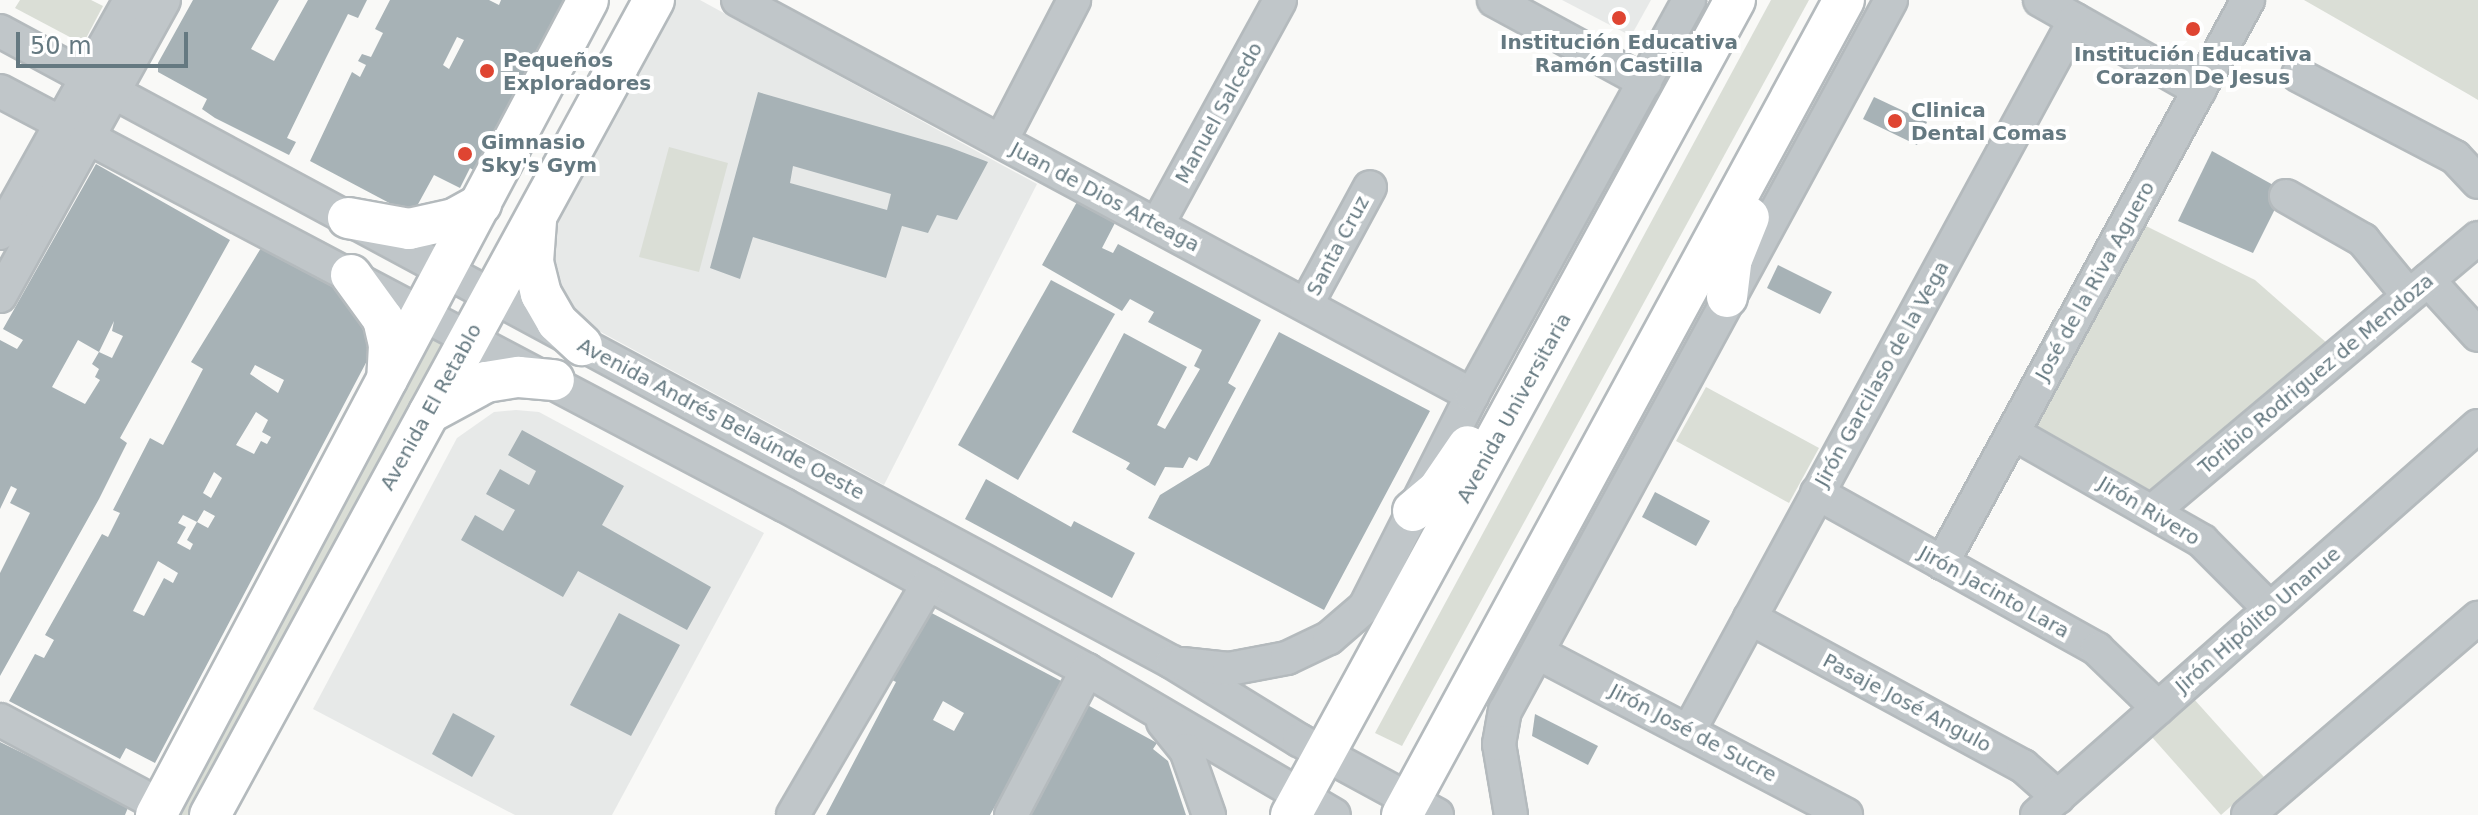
<!DOCTYPE html>
<html>
<head>
<meta charset="utf-8">
<style>
	body { margin:0 }
	#map { position:relative; width:2478px; height:815px; overflow:hidden; background:#f9f9f7; font-family:"DejaVu Sans",sans-serif }
	div>[style] { position:absolute }
	.built>* { inset:0; background:#e7e9e8 }
	.green>* { inset:0; background:#daded6 }
	.building>* { inset:0; background:#a7b2b6 }
	.roads { filter:drop-shadow(2px 0 #b4babd) drop-shadow(-2px 0 #b4babd) drop-shadow(0 2px #b4babd) drop-shadow(0 -2px #b4babd) }
	.minor>* { height:32px; margin:-16px; padding:0 16px; transform-origin:16px; border-radius:16px; background:#c0c6c9 }
	.major>* { height:40px; margin:-20px; padding:0 20px; transform-origin:20px; border-radius:20px; background:#fff }
	.dots>* { width:22px; height:22px; translate:-50% -50%; box-sizing:border-box; border:4px solid #fff; border-radius:50% }
	span { translate:-50% -50%; white-space:nowrap; text-align:center; line-height:1.15; -webkit-text-stroke:8px #fff; paint-order:stroke }
	.poi-label { font-size:20px; color:#657981; font-weight:700 }
	.left { translate:0 -50%; text-align:left }
	.street-label { font-size:20px; color:#657981 }
	.scale { position:absolute; left:16px; top:32px; width:172px; height:36px; box-sizing:border-box; border:4px solid #657981; border-top:0; padding-left:10px; font-size:24px; line-height:28px; white-space:nowrap; color:#657981; -webkit-text-stroke:6px #fff; paint-order:stroke }
</style>
</head>
<body>
<div id="map">
	<div class="built">
		<i style="clip-path:polygon(673px 0,700px 0,1037px 184px,884px 485px,573px 317px,545px 274px,553px 218px)"></i>
		<i style="clip-path:polygon(1562px 0,1651px 0,1631px 36px)"></i>
		<i style="clip-path:polygon(516px 410px,539px 412px,764px 533px,612px 815px,515px 815px,313px 709px,457px 438px,494px 412px)"></i>
	</div>
	<div class="green">
		<i style="clip-path:polygon(20px 0,91px 0,103px 6px,83px 44px,15px 8px)"></i>
		<i style="clip-path:polygon(1771px 0,1809px 0,1402px 746px,1375px 733px)"></i>
		<i style="clip-path:polygon(2304px 0,2478px 0,2478px 100px,2468px 94px)"></i>
		<i style="clip-path:polygon(669px 147px,728px 163px,699px 272px,639px 257px)"></i>
		<i style="clip-path:polygon(2144px 225px,2255px 280px,2328px 344px,2154px 492px,2035px 429px)"></i>
		<i style="clip-path:polygon(431px 325px,456px 339px,194px 815px,164px 815px)"></i>
		<i style="clip-path:polygon(1706px 387px,1819px 448px,1789px 503px,1676px 441px)"></i>
		<i style="clip-path:polygon(2193px 698px,2264px 777px,2221px 815px,2151px 736px)"></i>
	</div>
	<div class="building">
		<i style="clip-path:polygon(193px 0,279px 0,251px 49px,274px 61px,308px 0,367px 0,358px 18px,348px 14px,326px 58px,287px 138px,296px 142px,289px 155px,215px 118px,202px 109px,207px 99px,158px 72px,158px 63px)"></i>
		<i style="clip-path:polygon(evenodd,390px 0,489px 0,499px 5px,501px 0,565px 0,475px 171px,470px 168px,460px 188px,434px 175px,417px 206px,395px 206px,310px 161px,352px 72px,360px 77px,366px 65px,358px 61px,362px 54px,371px 57px,383px 33px,375px 29px,390px 0,457px 37px,464px 40px,449px 69px,443px 65px,457px 37px)"></i>
		<i style="clip-path:polygon(evenodd,758px 92px,949px 147px,988px 162px,957px 220px,937px 215px,928px 233px,902px 226px,886px 278px,753px 237px,740px 279px,710px 268px,758px 92px,793px 166px,891px 194px,887px 210px,790px 183px,793px 166px)"></i>
		<i style="clip-path:polygon(1874px 97px,1927px 122px,1917px 145px,1863px 119px)"></i>
		<i style="clip-path:polygon(2212px 151px,2284px 191px,2253px 253px,2178px 221px)"></i>
		<i style="clip-path:polygon(evenodd,96px 164px,230px 240px,120px 438px,127px 443px,99px 499px,0 676px,0 573px,30px 513px,10px 503px,17px 489px,11px 486px,0 509px,0 340px,17px 349px,23px 340px,3px 329px,96px 164px,114px 321px,112px 331px,123px 336px,112px 358px,99px 352px,92px 364px,99px 369px,95px 377px,100px 380px,85px 404px,52px 387px,78px 340px,99px 352px,114px 321px)"></i>
		<i style="clip-path:polygon(1078px 200px,1116px 221px,1102px 248px,1113px 253px,1118px 244px,1261px 320px,1228px 383px,1236px 388px,1197px 461px,1189px 457px,1183px 468px,1165px 467px,1155px 486px,1126px 469px,1130px 463px,1072px 432px,1124px 333px,1187px 367px,1157px 425px,1165px 429px,1200px 369px,1194px 366px,1202px 350px,1148px 322px,1154px 312px,1130px 299px,1122px 311px,1042px 265px)"></i>
		<i style="clip-path:polygon(evenodd,261px 248px,349px 295px,378px 340px,155px 763px,126px 748px,120px 759px,9px 701px,35px 654px,44px 658px,54px 640px,45px 635px,102px 534px,108px 537px,120px 513px,113px 510px,150px 438px,163px 445px,203px 369px,191px 362px,261px 248px,255px 365px,284px 380px,278px 393px,250px 374px,255px 365px,261px 248px,256px 412px,268px 420px,262px 432px,271px 437px,267px 444px,261px 441px,254px 454px,236px 445px,256px 412px,261px 248px,214px 472px,222px 478px,211px 498px,203px 493px,214px 472px,261px 248px,204px 510px,215px 516px,208px 528px,197px 522px,187px 540px,193px 544px,190px 550px,177px 543px,186px 527px,178px 523px,183px 515px,197px 522px,204px 510px,261px 248px,158px 561px,178px 573px,173px 583px,164px 578px,144px 616px,133px 611px,158px 561px)"></i>
		<i style="clip-path:polygon(1778px 265px,1832px 292px,1820px 314px,1767px 288px)"></i>
		<i style="clip-path:polygon(1051px 280px,1115px 314px,1018px 480px,958px 445px)"></i>
		<i style="clip-path:polygon(1279px 332px,1430px 411px,1324px 610px,1148px 518px,1160px 495px,1209px 465px)"></i>
		<i style="clip-path:polygon(522px 430px,624px 486px,602px 525px,711px 587px,687px 630px,578px 571px,563px 597px,461px 540px,475px 515px,503px 531px,515px 510px,486px 494px,500px 469px,529px 485px,536px 471px,508px 455px)"></i>
		<i style="clip-path:polygon(986px 479px,1071px 527px,1074px 521px,1135px 553px,1112px 598px,965px 519px)"></i>
		<i style="clip-path:polygon(1655px 492px,1710px 521px,1696px 546px,1642px 517px)"></i>
		<i style="clip-path:polygon(evenodd,924px 609px,1065px 683px,990px 815px,826px 815px,896px 682px,888px 678px,924px 609px,943px 701px,964px 713px,954px 731px,933px 720px,943px 701px)"></i>
		<i style="clip-path:polygon(619px 613px,680px 645px,631px 736px,570px 705px)"></i>
		<i style="clip-path:polygon(1082px 702px,1157px 743px,1153px 749px,1168px 761px,1186px 815px,1027px 815px)"></i>
		<i style="clip-path:polygon(453px 713px,495px 736px,472px 777px,432px 754px)"></i>
		<i style="clip-path:polygon(1535px 714px,1598px 746px,1588px 765px,1532px 736px)"></i>
		<i style="clip-path:polygon(0 742px,129px 805px,125px 815px,0 815px)"></i>
	</div>
	<div class="roads">
		<div class="minor">
			<i style="left:738px;top:0;width:834px;rotate:28.29deg"></i>
			<i style="left:1494px;top:0;width:172px;rotate:28.5deg"></i>
			<i style="left:2040px;top:0;width:183px;rotate:29.5deg"></i>
			<i style="left:0;top:31px;width:1331px;rotate:28.3deg"></i>
			<i style="left:1172px;top:662px;width:149px;rotate:31.6deg"></i>
			<i style="left:1299px;top:740px;width:157px;rotate:28.5deg"></i>
			<i style="left:2298px;top:75px;width:177px;rotate:27.6deg"></i>
			<i style="left:2455px;top:157px;width:34px;rotate:47deg"></i>
			<i style="left:0;top:91px;width:887px;rotate:27.84deg"></i>
			<i style="left:784px;top:505px;width:345px;rotate:28.6deg"></i>
			<i style="left:1087px;top:670px;width:286px;rotate:30.4deg"></i>
			<i style="left:1001px;top:141px;width:159px;rotate:-62.6deg"></i>
			<i style="left:2286px;top:196px;width:89px;rotate:29.7deg"></i>
			<i style="left:2363px;top:240px;width:72px;rotate:50.6deg"></i>
			<i style="left:1157px;top:225px;width:256px;rotate:-61.3deg"></i>
			<i style="left:0;top:233px;width:267px;rotate:-60.8deg"></i>
			<i style="left:2428px;top:280px;width:74px;rotate:47.7deg"></i>
			<i style="left:0;top:296px;width:338px;rotate:-61deg"></i>
			<i style="left:1306px;top:305px;width:134px;rotate:-61.5deg"></i>
			<i style="left:2013px;top:433px;width:218px;rotate:29.7deg"></i>
			<i style="left:2202px;top:541px;width:96px;rotate:45deg"></i>
			<i style="left:1817px;top:493px;width:321px;rotate:29.1deg"></i>
			<i style="left:2097px;top:649px;width:85px;rotate:44deg"></i>
			<i style="left:2154px;top:510px;width:423px;rotate:-40deg"></i>
			<i style="left:1942px;top:563px;width:641px;rotate:-61.48deg"></i>
			<i style="left:1750px;top:618px;width:311px;rotate:28.5deg"></i>
			<i style="left:2023px;top:766px;width:47px;rotate:41.5deg"></i>
			<i style="left:1538px;top:653px;width:348px;rotate:27.7deg"></i>
			<i style="left:1182px;top:664px;width:47px;rotate:6.1deg"></i>
			<i style="left:1229px;top:669px;width:59px;rotate:-10.7deg"></i>
			<i style="left:1287px;top:658px;width:47px;rotate:-25.5deg"></i>
			<i style="left:1329px;top:638px;width:48px;rotate:-40.7deg"></i>
			<i style="left:1365px;top:607px;width:237px;rotate:-63.2deg"></i>
			<i style="left:1472px;top:395px;width:451px;rotate:-61.2deg"></i>
			<i style="left:0;top:720px;width:183px;rotate:28.1deg"></i>
			<i style="left:1163px;top:722px;width:36px;rotate:51deg"></i>
			<i style="left:1186px;top:750px;width:69px;rotate:70.5deg"></i>
			<i style="left:1690px;top:729px;width:807px;rotate:-61.5deg"></i>
			<i style="left:793px;top:815px;width:268px;rotate:-59.7deg"></i>
			<i style="left:1011px;top:815px;width:164px;rotate:-62.3deg"></i>
			<i style="left:1511px;top:815px;width:72px;rotate:-99.6deg"></i>
			<i style="left:1499px;top:744px;width:34px;rotate:-80deg"></i>
			<i style="left:1505px;top:711px;width:809px;rotate:-61.5deg"></i>
			<i style="left:2037px;top:815px;width:588px;rotate:-41.42deg"></i>
			<i style="left:2248px;top:815px;width:303px;rotate:-40.6deg"></i>
		</div>
		<div class="major">
			<i style="left:348px;top:218px;width:62px;rotate:10.2deg"></i>
			<i style="left:409px;top:229px;width:46px;rotate:-12.5deg"></i>
			<i style="left:454px;top:219px;width:31px;rotate:-29deg"></i>
			<i style="left:536px;top:221px;width:41px;rotate:94.2deg"></i>
			<i style="left:533px;top:262px;width:33px;rotate:76deg"></i>
			<i style="left:541px;top:294px;width:32px;rotate:60deg"></i>
			<i style="left:557px;top:322px;width:34px;rotate:43deg"></i>
			<i style="left:351px;top:275px;width:54px;rotate:54deg"></i>
			<i style="left:383px;top:319px;width:27px;rotate:77deg"></i>
			<i style="left:389px;top:345px;width:34px;rotate:93deg"></i>
			<i style="left:1727px;top:297px;width:38px;rotate:-83deg"></i>
			<i style="left:1732px;top:259px;width:45px;rotate:-68deg"></i>
			<i style="left:429px;top:413px;width:65px;rotate:-28.5deg"></i>
			<i style="left:486px;top:382px;width:33px;rotate:-9deg"></i>
			<i style="left:519px;top:377px;width:35px;rotate:5deg"></i>
			<i style="left:1413px;top:511px;width:33px;rotate:-40deg"></i>
			<i style="left:1438px;top:490px;width:53px;rotate:-55.7deg"></i>
			<i style="left:156px;top:815px;width:922px;rotate:-62.07deg"></i>
			<i style="left:210px;top:815px;width:928px;rotate:-61.42deg"></i>
			<i style="left:1291px;top:815px;width:928px;rotate:-61.42deg"></i>
			<i style="left:1402px;top:815px;width:927px;rotate:-61.53deg"></i>
		</div>
	</div>
	<div class="dots">
		<i style="left:1619px;top:18px;background:#df4532"></i>
		<i style="left:2193px;top:29px;background:#df4532"></i>
		<i style="left:487px;top:71px;background:#df4532"></i>
		<i style="left:1895px;top:121px;background:#df4532"></i>
		<i style="left:465px;top:154px;background:#df4532"></i>
	</div>
	<div class="poi-label">
		<span style="left:1619px;top:54px">Institución Educativa<br>Ramón Castilla</span>
		<span style="left:2193px;top:66px">Institución Educativa<br>Corazon De Jesus</span>
		<span class="left" style="left:503px;top:72px">Pequeños<br>Exploradores</span>
		<span class="left" style="left:1911px;top:122px">Clinica<br>Dental Comas</span>
		<span class="left" style="left:481px;top:154px">Gimnasio<br>Sky's Gym</span>
	</div>
	<div class="street-label">
		<span style="left:1219px;top:113px;rotate:-61deg">Manuel Salcedo</span>
		<span style="left:1105px;top:197px;rotate:28deg">Juan de Dios Arteaga</span>
		<span style="left:1338px;top:246px;rotate:-62deg">Santa Cruz</span>
		<span style="left:2095px;top:281px;rotate:-61deg">José de la Riva Aguero</span>
		<span style="left:1882px;top:374px;rotate:-61deg">Jirón Garcilaso de la Vega</span>
		<span style="left:2316px;top:374px;rotate:-40deg">Toribio Rodriguez de Mendoza</span>
		<span style="left:431px;top:407px;rotate:-61deg">Avenida El Retablo</span>
		<span style="left:1514px;top:408px;rotate:-61deg">Avenida Universitaria</span>
		<span style="left:721px;top:419px;rotate:28deg">Avenida Andrés Belaúnde Oeste</span>
		<span style="left:2149px;top:511px;rotate:31deg">Jirón Rivero</span>
		<span style="left:1994px;top:592px;rotate:29deg">Jirón Jacinto Lara</span>
		<span style="left:2258px;top:620px;rotate:-41deg">Jirón Hipólito Unanue</span>
		<span style="left:1907px;top:703px;rotate:28deg">Pasaje José Angulo</span>
		<span style="left:1693px;top:733px;rotate:28deg">Jirón José de Sucre</span>
	</div>
	<div class="scale">50 m</div>
</div>
</body>
</html>
